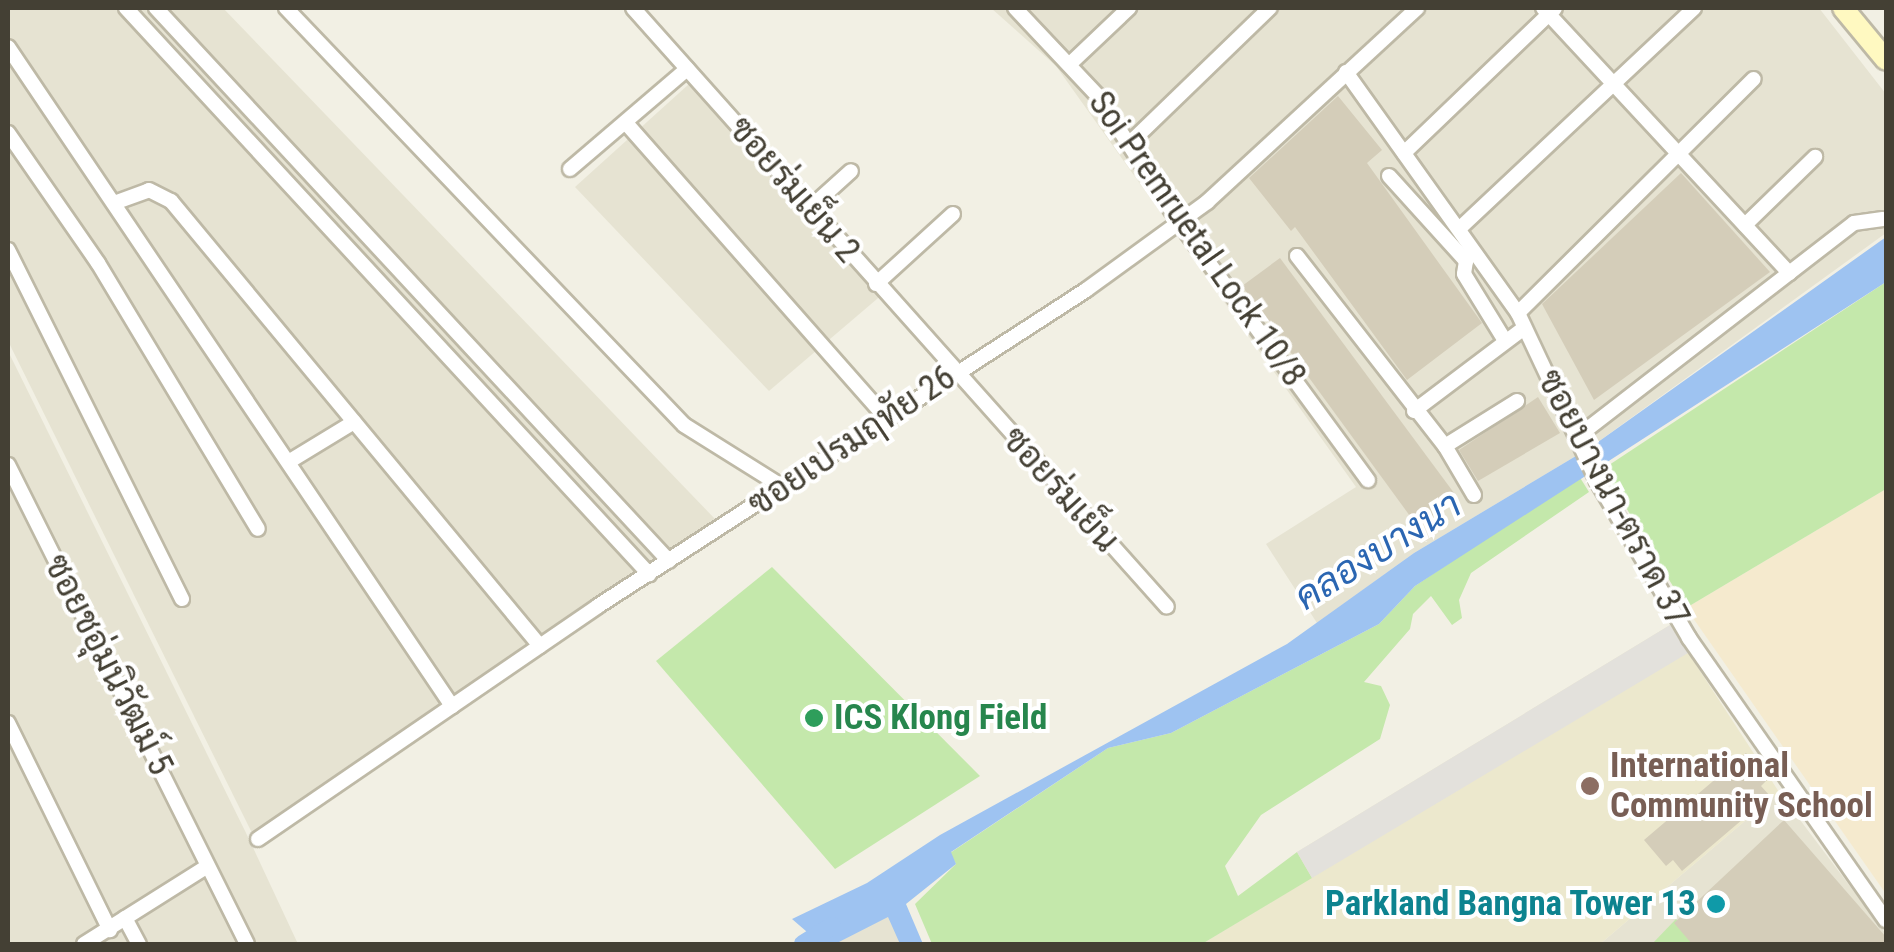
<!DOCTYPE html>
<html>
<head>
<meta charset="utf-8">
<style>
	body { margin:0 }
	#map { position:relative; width:1894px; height:952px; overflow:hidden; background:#f2f0e4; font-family:"Roboto Condensed",Sarabun,sans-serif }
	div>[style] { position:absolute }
	.residential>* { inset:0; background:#e6e3d2 }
	.commercial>* { inset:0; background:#f5eace }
	.education>* { inset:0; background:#ece8cd }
	.green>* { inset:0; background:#c4e8ab }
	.parking>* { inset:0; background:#e3e1dc }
	.water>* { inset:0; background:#9ec3f1 }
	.canal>* { height:18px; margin:-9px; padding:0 9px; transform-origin:9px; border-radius:9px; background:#9ec3f1 }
	.building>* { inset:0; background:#d4cdb9 }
	.roads { filter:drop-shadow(2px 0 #beb9a6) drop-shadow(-2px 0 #beb9a6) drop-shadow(0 2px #beb9a6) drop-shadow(0 -2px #beb9a6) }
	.street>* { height:14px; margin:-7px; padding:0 7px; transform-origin:7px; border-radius:7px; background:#fff }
	.secondary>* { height:20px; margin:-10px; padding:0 10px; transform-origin:10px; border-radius:10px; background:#fff9c1 }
	.dots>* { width:28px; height:28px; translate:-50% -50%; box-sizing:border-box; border:5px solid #fff; border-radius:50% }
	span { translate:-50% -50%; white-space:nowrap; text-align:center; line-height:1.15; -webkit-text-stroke:8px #fff; paint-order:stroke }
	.street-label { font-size:35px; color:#444034 }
	.leisure-label { font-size:35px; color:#27864d; font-weight:700 }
	.left { translate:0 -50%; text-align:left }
	.education-label { font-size:35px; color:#785e54; font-weight:700 }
	.culture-label { font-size:35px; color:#0d838f; font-weight:700 }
	.right { translate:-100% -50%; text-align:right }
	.water-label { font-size:38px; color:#2b66b2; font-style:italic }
	.frame { position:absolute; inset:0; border:10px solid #444034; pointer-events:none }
</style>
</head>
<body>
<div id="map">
	<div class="residential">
		<i style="clip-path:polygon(8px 8px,223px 8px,716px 520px,252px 833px,8px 341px)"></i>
		<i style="clip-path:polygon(991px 8px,1819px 8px,1886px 94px,1886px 233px,1591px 447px,1414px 553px,1317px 623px,1266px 544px,1356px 487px,1056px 66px)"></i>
		<i style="clip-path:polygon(689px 84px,884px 293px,769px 391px,575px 187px)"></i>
		<i style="clip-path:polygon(8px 351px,249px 839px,298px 944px,8px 944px)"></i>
		<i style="clip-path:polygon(1779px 792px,1886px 934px,1886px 944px,1600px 944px)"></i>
		<i style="clip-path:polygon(891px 903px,909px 944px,823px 944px)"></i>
	</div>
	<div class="commercial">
		<i style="clip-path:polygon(1886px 489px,1886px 894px,1686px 608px)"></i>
	</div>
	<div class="education">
		<i style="clip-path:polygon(1670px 625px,1779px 792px,1600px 944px,1202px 944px,1311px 878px,1297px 852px)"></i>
	</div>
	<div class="green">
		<i style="clip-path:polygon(1886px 282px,1886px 489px,1686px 608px,1603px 469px)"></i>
		<i style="clip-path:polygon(1579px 476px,1589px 492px,1471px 573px,1459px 600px,1462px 618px,1452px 625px,1431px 596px,1413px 614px,1410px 629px,1364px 682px,1381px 686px,1390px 705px,1380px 739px,1261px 815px,1225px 866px,1238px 896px,1297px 852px,1312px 878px,1202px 944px,932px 944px,915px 904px,956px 864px,950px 853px,1108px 748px,1171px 733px,1379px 624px,1415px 586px)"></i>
		<i style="clip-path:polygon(772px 567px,980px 776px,835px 869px,656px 661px)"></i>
		<i style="clip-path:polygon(1676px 919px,1700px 944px,1652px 944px)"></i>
	</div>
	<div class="parking">
		<i style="clip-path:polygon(1670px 625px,1688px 653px,1312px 878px,1297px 852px)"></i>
	</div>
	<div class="water">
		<i style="clip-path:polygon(1886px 237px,1886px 282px,1415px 586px,1379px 624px,1171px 733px,1108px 748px,951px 852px,956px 864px,906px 904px,923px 944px,900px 944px,888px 917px,835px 944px,821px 944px,792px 919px,867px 883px,940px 835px,1287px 644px,1414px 553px,1591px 447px)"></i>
	</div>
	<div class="canal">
		<i style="left:803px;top:944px;width:34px;rotate:-32deg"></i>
	</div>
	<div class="building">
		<i style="clip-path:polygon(1338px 96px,1382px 150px,1367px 163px,1482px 323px,1407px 380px,1295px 227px,1291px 231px,1249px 178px)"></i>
		<i style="clip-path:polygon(1681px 173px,1770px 272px,1594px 400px,1542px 304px)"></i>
		<i style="clip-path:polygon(1280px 258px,1457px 497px,1418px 527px,1242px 286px)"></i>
		<i style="clip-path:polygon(1538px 397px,1560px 433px,1478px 481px,1459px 450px)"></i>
		<i style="clip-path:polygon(1746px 753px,1768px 779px,1761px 786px,1770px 796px,1682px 871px,1673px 860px,1666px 866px,1644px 840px)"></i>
		<i style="clip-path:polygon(1784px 820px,1886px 937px,1886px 944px,1692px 944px,1674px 923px)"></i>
	</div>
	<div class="roads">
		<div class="street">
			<i style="left:126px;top:8px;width:771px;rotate:47.26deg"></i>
			<i style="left:156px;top:8px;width:754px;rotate:47.15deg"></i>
			<i style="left:286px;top:8px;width:576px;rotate:46.34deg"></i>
			<i style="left:684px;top:425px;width:117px;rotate:32.1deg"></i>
			<i style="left:633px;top:8px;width:802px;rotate:48.28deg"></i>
			<i style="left:1015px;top:8px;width:120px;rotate:46.7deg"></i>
			<i style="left:1097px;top:95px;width:151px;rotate:57.2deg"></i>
			<i style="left:1179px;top:222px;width:320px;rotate:53.8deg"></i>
			<i style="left:1543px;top:8px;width:362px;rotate:47.1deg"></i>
			<i style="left:8px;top:47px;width:795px;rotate:56.03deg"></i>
			<i style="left:1072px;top:62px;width:79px;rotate:-43.5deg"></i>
			<i style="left:1346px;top:72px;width:296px;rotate:54.5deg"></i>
			<i style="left:1518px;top:313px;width:186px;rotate:64.8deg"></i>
			<i style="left:1597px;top:481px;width:182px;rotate:59.6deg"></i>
			<i style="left:1689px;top:638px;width:344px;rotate:55.1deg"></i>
			<i style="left:626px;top:123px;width:393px;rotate:48.6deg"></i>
			<i style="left:8px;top:133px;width:158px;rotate:55.3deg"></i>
			<i style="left:98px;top:263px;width:310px;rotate:59deg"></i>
			<i style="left:1131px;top:142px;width:193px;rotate:-44deg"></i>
			<i style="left:1404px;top:153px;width:209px;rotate:-43.8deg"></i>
			<i style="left:570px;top:169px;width:154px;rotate:-40.5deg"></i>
			<i style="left:1389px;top:176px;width:115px;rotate:47.8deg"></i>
			<i style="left:1466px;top:261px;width:13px;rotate:99deg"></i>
			<i style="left:1464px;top:274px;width:76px;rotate:58.4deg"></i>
			<i style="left:114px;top:203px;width:37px;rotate:-20deg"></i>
			<i style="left:149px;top:190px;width:25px;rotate:27deg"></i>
			<i style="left:171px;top:201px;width:578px;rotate:50.33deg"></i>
			<i style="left:810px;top:208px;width:55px;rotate:-42.1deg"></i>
			<i style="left:1745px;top:225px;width:98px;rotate:-44.2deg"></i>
			<i style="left:1460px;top:228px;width:321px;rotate:-43.2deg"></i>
			<i style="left:8px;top:250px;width:390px;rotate:63.5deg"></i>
			<i style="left:1297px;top:256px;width:241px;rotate:52.1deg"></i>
			<i style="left:1445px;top:446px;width:57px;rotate:59.4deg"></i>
			<i style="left:876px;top:284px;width:104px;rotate:-42.3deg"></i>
			<i style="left:1518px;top:313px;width:332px;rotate:-44.8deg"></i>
			<i style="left:1414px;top:411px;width:136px;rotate:-37deg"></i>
			<i style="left:1577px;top:437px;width:350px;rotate:-37.7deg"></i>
			<i style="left:1854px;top:223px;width:29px;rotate:-8deg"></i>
			<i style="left:1445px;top:446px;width:85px;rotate:-32deg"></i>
			<i style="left:290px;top:461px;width:75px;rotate:-31.4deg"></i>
			<i style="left:8px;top:465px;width:535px;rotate:63.48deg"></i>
			<i style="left:8px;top:723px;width:231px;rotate:63.8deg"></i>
			<i style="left:258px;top:839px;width:412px;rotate:-34.4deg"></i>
			<i style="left:598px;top:606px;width:581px;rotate:-32.92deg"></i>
			<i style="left:1086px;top:290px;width:150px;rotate:-36deg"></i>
			<i style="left:1207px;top:202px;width:286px;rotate:-42.7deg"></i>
			<i style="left:125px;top:918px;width:30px;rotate:62deg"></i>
			<i style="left:84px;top:944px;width:146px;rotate:-32.2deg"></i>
		</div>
		<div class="secondary">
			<i style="left:1843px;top:8px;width:67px;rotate:50.4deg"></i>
		</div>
	</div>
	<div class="dots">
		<i style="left:814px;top:718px;background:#2e9e5b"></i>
		<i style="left:1590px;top:786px;background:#8d6e63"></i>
		<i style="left:1716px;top:904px;background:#0f9aa8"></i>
	</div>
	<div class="street-label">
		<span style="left:794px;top:190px;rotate:49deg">ซอยร่มเย็น 2</span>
		<span style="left:1197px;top:239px;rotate:55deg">Soi Premruetal Lock 10/8</span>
		<span style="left:852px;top:441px;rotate:-34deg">ซอยเปรมฤทัย 26</span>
		<span style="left:1060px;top:490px;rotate:48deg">ซอยร่มเย็น</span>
		<span style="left:1613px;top:498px;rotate:62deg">ซอยบางนา-ตราด 37</span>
		<span style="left:108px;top:665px;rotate:63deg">ซอยชอุ่มนิวัฒม์ 5</span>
	</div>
	<div class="leisure-label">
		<span class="left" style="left:834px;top:718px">ICS Klong Field</span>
	</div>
	<div class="education-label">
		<span class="left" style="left:1610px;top:786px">International<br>Community School</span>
	</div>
	<div class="culture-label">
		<span class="right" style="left:1696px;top:904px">Parkland Bangna Tower 13</span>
	</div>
	<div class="water-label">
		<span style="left:1378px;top:551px;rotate:-32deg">คลองบางนา</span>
	</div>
	<div class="frame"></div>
</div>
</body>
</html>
